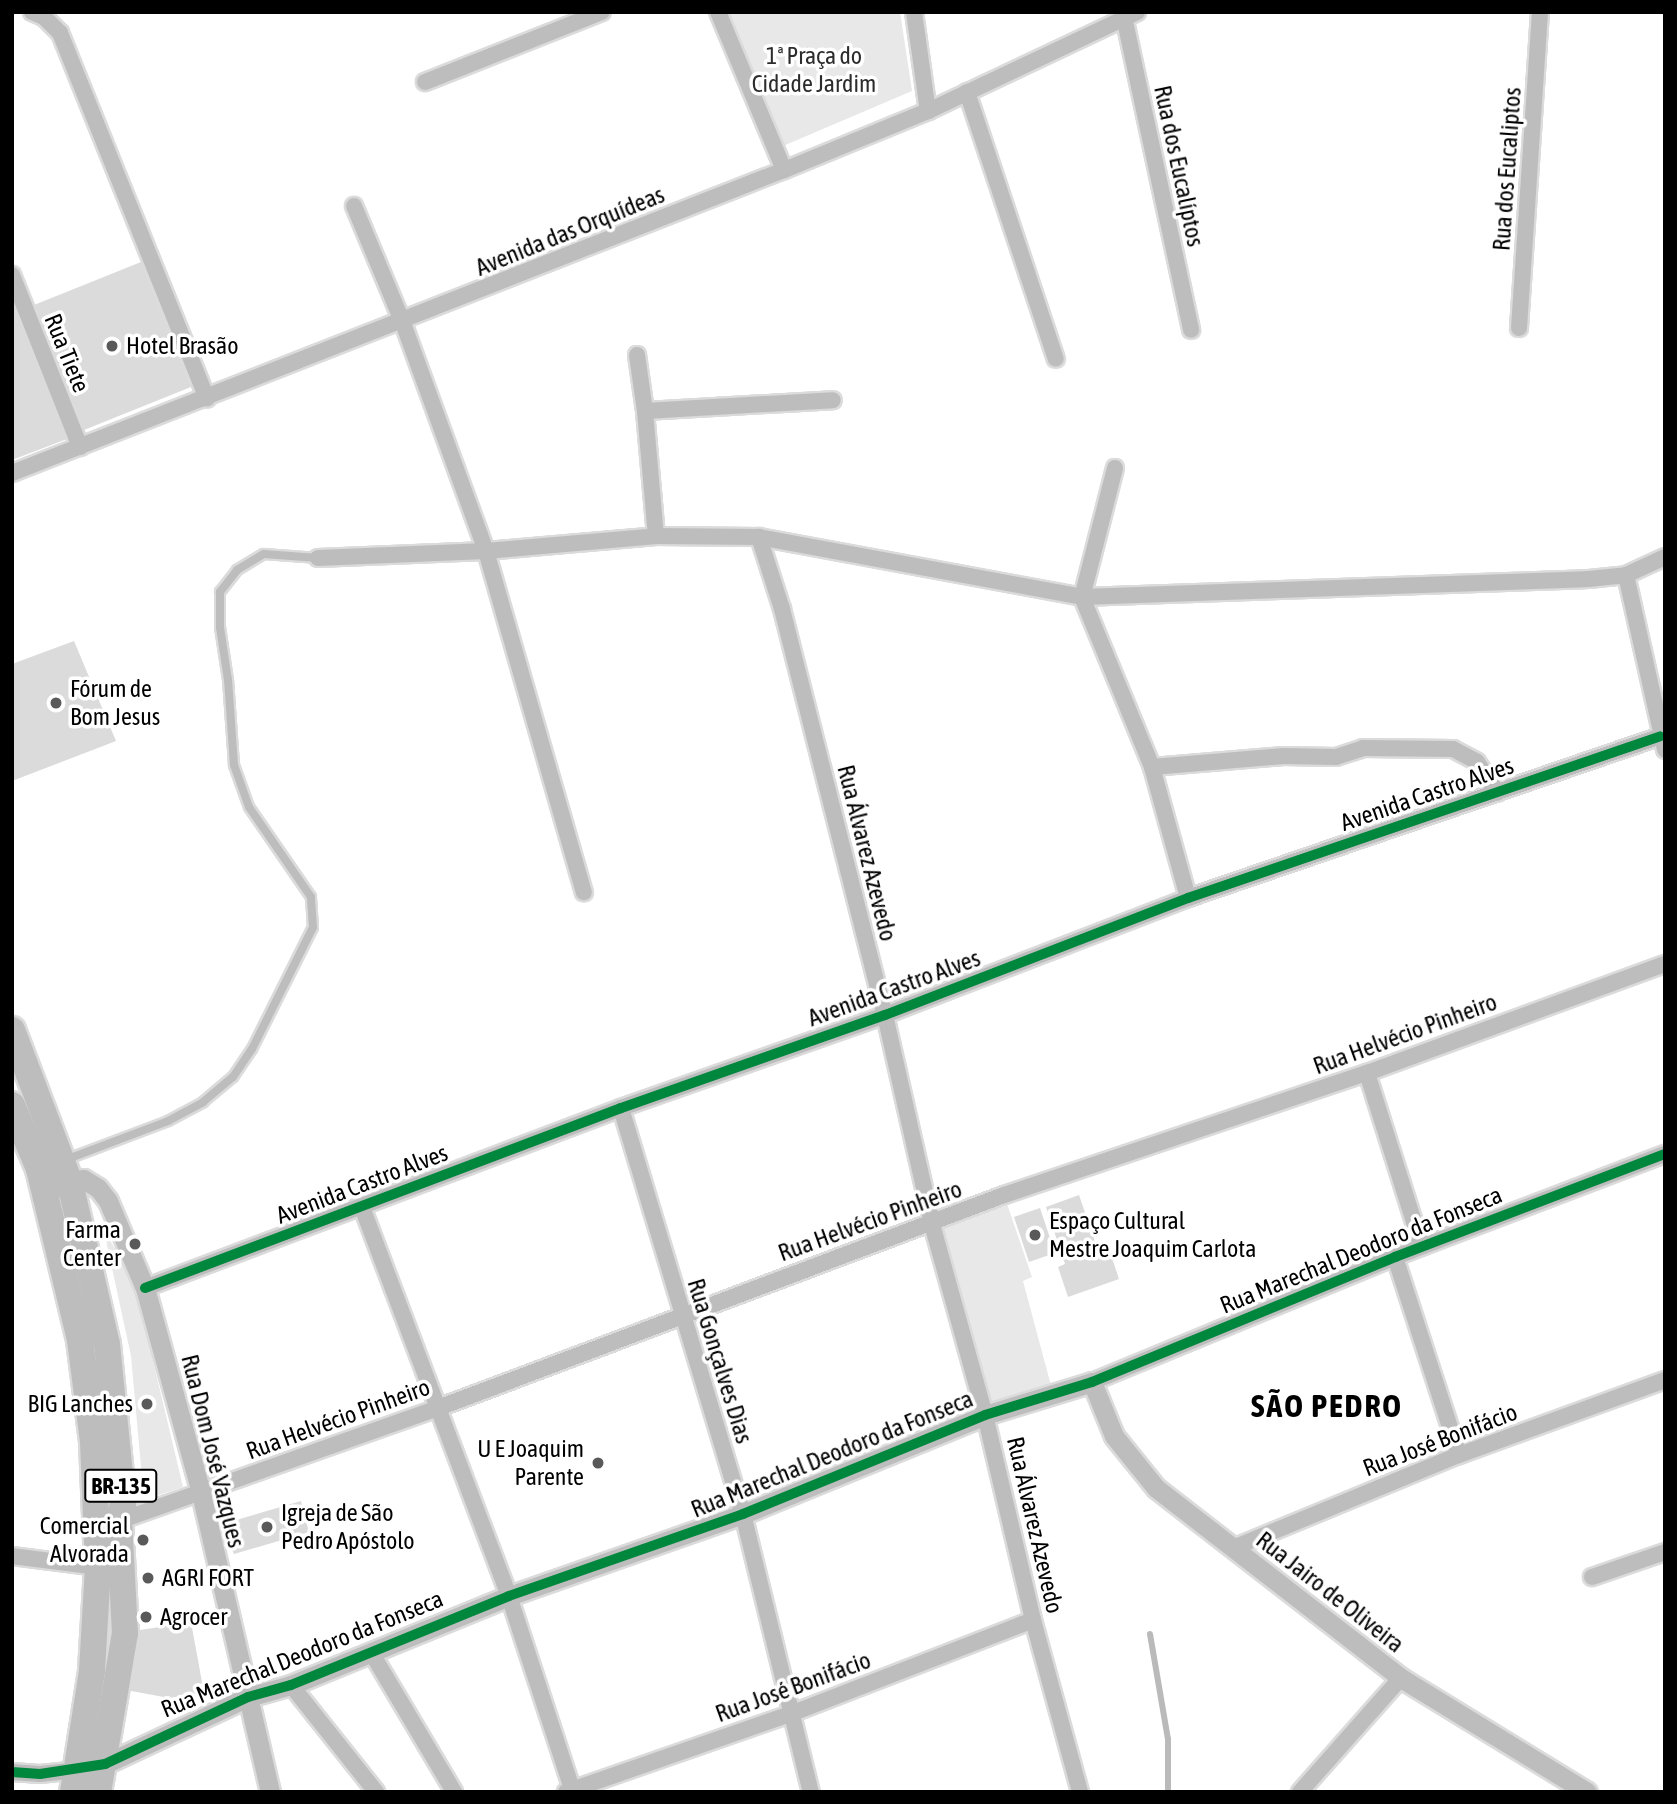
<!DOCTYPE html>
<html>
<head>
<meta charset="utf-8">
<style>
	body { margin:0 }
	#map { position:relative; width:1677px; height:1804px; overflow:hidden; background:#fff; font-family:"Asap Condensed",sans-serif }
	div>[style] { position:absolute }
	.green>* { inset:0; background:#e8e8e8 }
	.stream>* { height:6px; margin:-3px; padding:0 3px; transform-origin:3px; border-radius:3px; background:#bababa }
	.building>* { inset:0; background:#dbdbdb }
	.roads { filter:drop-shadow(2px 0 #dbdbdb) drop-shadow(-2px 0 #dbdbdb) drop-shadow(0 2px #dbdbdb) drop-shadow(0 -2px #dbdbdb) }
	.service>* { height:8px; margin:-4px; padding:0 4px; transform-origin:4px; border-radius:4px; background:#bdbdbd }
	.minor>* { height:16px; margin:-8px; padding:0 8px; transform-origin:8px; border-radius:8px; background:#bdbdbd }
	.tertiary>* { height:19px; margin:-9.5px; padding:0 9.5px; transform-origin:9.5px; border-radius:9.5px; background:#bdbdbd }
	.trunk>* { height:26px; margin:-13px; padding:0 13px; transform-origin:13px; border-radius:13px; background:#bdbdbd }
	.cycleway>* { height:10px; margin:-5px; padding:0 5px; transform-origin:5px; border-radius:5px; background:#00873e }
	.dots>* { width:19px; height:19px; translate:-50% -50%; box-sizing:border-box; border:4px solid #fff; border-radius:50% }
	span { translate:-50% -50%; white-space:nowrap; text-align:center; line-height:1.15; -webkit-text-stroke:7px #fff; paint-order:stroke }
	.shield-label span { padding:2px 5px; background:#fff; border:2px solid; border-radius:5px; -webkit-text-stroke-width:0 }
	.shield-label { font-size:23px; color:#000; font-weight:700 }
	.park-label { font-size:24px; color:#2c2c2c }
	.street-label { font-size:24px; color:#000 }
	.poi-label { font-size:24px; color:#000 }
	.left { translate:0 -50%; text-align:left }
	.right { translate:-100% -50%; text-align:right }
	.district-label { font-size:32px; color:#000; font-weight:700; letter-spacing:2px }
	.frame { position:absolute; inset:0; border:14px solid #000; pointer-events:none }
</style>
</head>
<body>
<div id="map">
	<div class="green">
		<i style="clip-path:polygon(729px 12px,900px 12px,912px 91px,783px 146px)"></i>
		<i style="clip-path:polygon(1004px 1195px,1032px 1277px,1023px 1281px,1053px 1393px,985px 1415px,932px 1224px)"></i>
		<i style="clip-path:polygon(104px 1231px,119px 1255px,140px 1306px,183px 1487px,144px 1500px,131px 1356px)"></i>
	</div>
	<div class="stream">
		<i style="left:1150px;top:1634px;width:107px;rotate:80.3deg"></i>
		<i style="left:1168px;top:1739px;width:53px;rotate:90deg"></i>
	</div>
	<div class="building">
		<i style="clip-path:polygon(141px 262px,191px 387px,84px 430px,34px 305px)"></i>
		<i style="clip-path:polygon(12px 294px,67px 439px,12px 460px)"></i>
		<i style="clip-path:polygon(74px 641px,116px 741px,12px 781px,12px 664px)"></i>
		<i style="clip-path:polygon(1079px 1195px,1099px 1253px,1109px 1249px,1119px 1279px,1068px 1297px,1058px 1267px,1065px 1264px,1046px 1207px)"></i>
		<i style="clip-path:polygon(1040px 1208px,1055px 1253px,1029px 1262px,1014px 1217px)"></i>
		<i style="clip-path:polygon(301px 1501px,309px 1532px,234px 1554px,230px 1546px,223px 1549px,220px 1538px,227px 1535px,226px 1523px)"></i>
		<i style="clip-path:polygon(191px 1622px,204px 1693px,169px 1698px,126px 1690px,134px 1631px)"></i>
	</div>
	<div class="roads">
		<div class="service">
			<i style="left:65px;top:1160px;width:110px;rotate:-20.7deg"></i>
			<i style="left:168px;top:1121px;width:40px;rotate:-28deg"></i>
			<i style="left:203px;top:1102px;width:39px;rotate:-40deg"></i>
			<i style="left:233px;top:1077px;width:34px;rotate:-56deg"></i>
			<i style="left:252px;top:1049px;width:136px;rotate:-63.4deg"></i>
			<i style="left:313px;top:927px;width:30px;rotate:-94deg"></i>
			<i style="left:311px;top:897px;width:109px;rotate:-124.6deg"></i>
			<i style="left:249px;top:807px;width:45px;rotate:-109.7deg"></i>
			<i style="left:234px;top:765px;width:85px;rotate:-94deg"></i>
			<i style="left:228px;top:680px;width:54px;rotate:-98.6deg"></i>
			<i style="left:220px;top:627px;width:35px;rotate:-90deg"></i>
			<i style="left:220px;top:592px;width:28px;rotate:-52deg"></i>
			<i style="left:237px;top:570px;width:31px;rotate:-31deg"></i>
			<i style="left:264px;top:554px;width:54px;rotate:4.2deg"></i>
		</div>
		<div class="minor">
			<i style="left:32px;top:12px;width:13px;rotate:23deg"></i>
			<i style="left:44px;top:17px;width:23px;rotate:45deg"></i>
			<i style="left:60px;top:33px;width:394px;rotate:68.1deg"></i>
			<i style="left:718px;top:12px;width:171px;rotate:67.3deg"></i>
			<i style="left:914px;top:12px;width:100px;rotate:82deg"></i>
			<i style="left:1123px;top:12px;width:325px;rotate:77.9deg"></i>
			<i style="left:425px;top:82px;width:190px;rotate:-21.6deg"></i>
			<i style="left:967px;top:92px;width:281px;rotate:71.6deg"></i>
			<i style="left:354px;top:206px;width:127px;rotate:67.3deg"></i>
			<i style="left:403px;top:323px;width:243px;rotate:70deg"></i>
			<i style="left:486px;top:551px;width:355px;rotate:74deg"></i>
			<i style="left:12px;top:275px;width:185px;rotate:68.4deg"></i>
			<i style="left:1519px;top:328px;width:317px;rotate:-86.2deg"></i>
			<i style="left:637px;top:355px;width:57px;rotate:81.9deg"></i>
			<i style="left:645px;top:411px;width:125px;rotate:85deg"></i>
			<i style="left:645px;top:411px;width:188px;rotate:-3.3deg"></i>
			<i style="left:1115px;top:468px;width:133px;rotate:104.3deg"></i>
			<i style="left:1082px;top:597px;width:184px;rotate:67.6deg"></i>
			<i style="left:1152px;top:767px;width:136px;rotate:74.6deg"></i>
			<i style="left:12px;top:473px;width:829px;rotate:-21.43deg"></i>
			<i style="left:784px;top:170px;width:156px;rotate:-22.3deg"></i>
			<i style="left:928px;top:111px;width:231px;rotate:-25.3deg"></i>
			<i style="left:759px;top:537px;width:76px;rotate:72.3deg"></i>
			<i style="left:782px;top:609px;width:419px;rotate:75.8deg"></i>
			<i style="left:885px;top:1015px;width:214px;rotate:77.3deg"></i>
			<i style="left:932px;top:1224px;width:198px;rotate:74.5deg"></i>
			<i style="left:985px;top:1415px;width:211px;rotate:76.8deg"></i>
			<i style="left:1033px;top:1620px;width:178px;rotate:74.7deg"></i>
			<i style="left:318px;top:558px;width:168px;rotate:-2.4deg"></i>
			<i style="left:486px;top:551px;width:171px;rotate:-5deg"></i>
			<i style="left:656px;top:536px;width:103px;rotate:0.6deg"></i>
			<i style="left:759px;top:537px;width:329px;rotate:10.5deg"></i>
			<i style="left:1082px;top:597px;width:507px;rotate:-2.03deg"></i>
			<i style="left:1589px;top:579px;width:37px;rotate:-6deg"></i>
			<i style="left:1626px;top:575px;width:43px;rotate:-24.8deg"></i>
			<i style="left:1626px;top:575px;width:179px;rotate:77.4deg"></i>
			<i style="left:1152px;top:767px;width:132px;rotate:-4.8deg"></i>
			<i style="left:1284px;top:756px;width:52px;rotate:1.1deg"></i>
			<i style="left:1336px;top:757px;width:28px;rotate:-18deg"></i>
			<i style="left:1363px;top:748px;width:90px;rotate:0.6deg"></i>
			<i style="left:1453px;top:749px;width:27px;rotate:28deg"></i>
			<i style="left:1477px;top:762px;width:37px;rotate:56deg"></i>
			<i style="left:1367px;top:1073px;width:182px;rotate:72.5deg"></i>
			<i style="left:621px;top:1108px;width:424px;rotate:73.3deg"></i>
			<i style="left:743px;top:1514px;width:286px;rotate:76.3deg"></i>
			<i style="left:362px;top:1207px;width:416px;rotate:69.3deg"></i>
			<i style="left:509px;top:1596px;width:206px;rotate:71.9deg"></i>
			<i style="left:1395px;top:1257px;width:208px;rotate:72.1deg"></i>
			<i style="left:145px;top:1288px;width:509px;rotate:-20.71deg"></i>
			<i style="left:621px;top:1108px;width:280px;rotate:-19.4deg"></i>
			<i style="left:885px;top:1015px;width:325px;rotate:-21.1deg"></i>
			<i style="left:1188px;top:898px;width:499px;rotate:-18.9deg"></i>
			<i style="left:1092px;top:1382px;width:328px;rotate:-22.4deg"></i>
			<i style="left:1395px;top:1257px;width:289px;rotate:-20.9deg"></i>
			<i style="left:116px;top:1522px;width:342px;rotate:-19.5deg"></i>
			<i style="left:438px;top:1408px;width:605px;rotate:-20.62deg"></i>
			<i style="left:1004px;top:1195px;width:383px;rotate:-18.6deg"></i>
			<i style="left:1367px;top:1073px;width:317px;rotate:-20.1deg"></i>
			<i style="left:1233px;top:1548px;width:244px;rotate:-22.4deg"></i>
			<i style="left:1459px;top:1455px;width:219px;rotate:-20deg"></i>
			<i style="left:12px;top:1556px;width:87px;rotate:7.3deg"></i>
			<i style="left:1592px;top:1577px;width:77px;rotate:-18.9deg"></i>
			<i style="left:371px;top:1652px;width:163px;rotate:59.3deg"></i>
			<i style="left:291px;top:1685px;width:137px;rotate:51.5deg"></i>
			<i style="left:12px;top:1772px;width:28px;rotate:4deg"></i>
			<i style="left:40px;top:1774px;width:37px;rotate:-6deg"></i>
			<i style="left:566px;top:1792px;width:240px;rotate:-19.2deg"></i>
			<i style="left:793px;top:1713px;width:257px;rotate:-21.2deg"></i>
			<i style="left:1300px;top:1792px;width:152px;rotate:-48.5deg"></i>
		</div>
		<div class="tertiary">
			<i style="left:44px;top:1191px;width:41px;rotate:-17.1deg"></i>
			<i style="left:83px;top:1179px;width:17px;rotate:31deg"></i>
			<i style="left:98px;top:1188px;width:16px;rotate:52deg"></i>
			<i style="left:108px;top:1201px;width:95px;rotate:67deg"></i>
			<i style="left:145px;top:1288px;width:213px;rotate:74.7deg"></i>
			<i style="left:201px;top:1493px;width:307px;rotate:77deg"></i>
			<i style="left:93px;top:1767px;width:12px;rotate:-14deg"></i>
			<i style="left:105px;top:1764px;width:158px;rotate:-25.1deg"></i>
			<i style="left:248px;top:1697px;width:45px;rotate:-15.6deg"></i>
			<i style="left:291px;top:1685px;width:235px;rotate:-22.2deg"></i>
			<i style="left:509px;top:1596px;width:248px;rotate:-19.3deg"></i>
			<i style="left:743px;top:1514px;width:261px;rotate:-22.2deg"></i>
			<i style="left:985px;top:1415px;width:112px;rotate:-17.1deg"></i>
			<i style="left:1092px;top:1382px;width:58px;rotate:67.8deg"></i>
			<i style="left:1114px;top:1436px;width:67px;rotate:51.1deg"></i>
			<i style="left:1156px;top:1488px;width:310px;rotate:37.8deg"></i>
			<i style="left:1401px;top:1678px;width:218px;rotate:31.5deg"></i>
		</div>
		<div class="trunk">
			<i style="left:12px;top:1030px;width:164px;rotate:69.2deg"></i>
			<i style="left:70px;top:1183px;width:165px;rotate:77.1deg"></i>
			<i style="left:107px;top:1344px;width:161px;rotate:84.3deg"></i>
			<i style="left:123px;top:1504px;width:16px;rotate:105deg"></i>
			<i style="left:119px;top:1519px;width:114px;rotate:87deg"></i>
			<i style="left:125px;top:1633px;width:161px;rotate:99.6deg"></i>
			<i style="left:12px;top:1105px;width:69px;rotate:67.1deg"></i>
			<i style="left:39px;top:1169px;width:176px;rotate:76.5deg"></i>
			<i style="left:80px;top:1340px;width:102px;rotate:82.7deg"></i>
			<i style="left:93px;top:1441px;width:126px;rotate:87.7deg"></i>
			<i style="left:98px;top:1567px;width:104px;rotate:93.3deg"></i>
			<i style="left:92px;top:1671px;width:122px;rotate:98.9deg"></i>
		</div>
	</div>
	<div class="cycleway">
		<i style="left:145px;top:1288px;width:509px;rotate:-20.71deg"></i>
		<i style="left:621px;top:1108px;width:280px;rotate:-19.4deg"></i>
		<i style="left:885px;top:1015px;width:325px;rotate:-21.1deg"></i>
		<i style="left:1188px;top:898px;width:499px;rotate:-18.9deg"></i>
		<i style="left:12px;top:1772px;width:28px;rotate:4deg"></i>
		<i style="left:40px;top:1774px;width:66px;rotate:-8.7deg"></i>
		<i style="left:105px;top:1764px;width:158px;rotate:-25.1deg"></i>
		<i style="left:248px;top:1697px;width:45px;rotate:-15.6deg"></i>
		<i style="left:291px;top:1685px;width:235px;rotate:-22.2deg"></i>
		<i style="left:509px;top:1596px;width:248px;rotate:-19.3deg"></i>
		<i style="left:743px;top:1514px;width:261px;rotate:-22.2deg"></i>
		<i style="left:985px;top:1415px;width:112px;rotate:-17.1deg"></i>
		<i style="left:1092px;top:1382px;width:328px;rotate:-22.4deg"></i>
		<i style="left:1395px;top:1257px;width:289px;rotate:-20.9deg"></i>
	</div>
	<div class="dots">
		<i style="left:112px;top:346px;background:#595959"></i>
		<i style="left:56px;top:703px;background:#595959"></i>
		<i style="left:1035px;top:1235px;background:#595959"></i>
		<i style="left:135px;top:1244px;background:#595959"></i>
		<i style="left:147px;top:1404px;background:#595959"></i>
		<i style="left:598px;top:1463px;background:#595959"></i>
		<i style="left:267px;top:1527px;background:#595959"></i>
		<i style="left:143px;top:1540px;background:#595959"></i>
		<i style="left:148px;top:1578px;background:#595959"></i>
		<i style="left:146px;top:1617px;background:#595959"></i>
	</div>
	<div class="shield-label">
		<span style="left:121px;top:1486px">BR-135</span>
	</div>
	<div class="park-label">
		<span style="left:814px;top:70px">1ª Praça do<br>Cidade Jardim</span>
	</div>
	<div class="street-label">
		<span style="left:1179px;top:166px;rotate:78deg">Rua dos Eucalíptos</span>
		<span style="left:1507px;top:169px;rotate:-86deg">Rua dos Eucaliptos</span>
		<span style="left:570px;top:231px;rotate:-22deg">Avenida das Orquídeas</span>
		<span style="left:67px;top:353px;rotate:68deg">Rua Tiete</span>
		<span style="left:1427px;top:794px;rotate:-19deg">Avenida Castro Alves</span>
		<span style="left:867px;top:853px;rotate:76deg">Rua Álvarez Azevedo</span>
		<span style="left:894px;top:988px;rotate:-20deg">Avenida Castro Alves</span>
		<span style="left:1405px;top:1034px;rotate:-20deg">Rua Helvécio Pinheiro</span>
		<span style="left:362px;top:1184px;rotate:-21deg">Avenida Castro Alves</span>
		<span style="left:870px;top:1221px;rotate:-20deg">Rua Helvécio Pinheiro</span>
		<span style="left:1361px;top:1250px;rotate:-22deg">Rua Marechal Deodoro da Fonseca</span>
		<span style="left:720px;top:1361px;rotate:73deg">Rua Gonçalves Dias</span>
		<span style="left:338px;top:1419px;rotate:-20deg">Rua Helvécio Pinheiro</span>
		<span style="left:1440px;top:1440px;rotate:-21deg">Rua José Bonifácio</span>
		<span style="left:213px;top:1451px;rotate:76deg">Rua Dom José Vazques</span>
		<span style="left:832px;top:1454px;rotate:-22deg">Rua Marechal Deodoro da Fonseca</span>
		<span style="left:1035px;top:1525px;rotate:77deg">Rua Álvarez Azevedo</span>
		<span style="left:1330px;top:1592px;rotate:38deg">Rua Jairo de Oliveira</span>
		<span style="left:302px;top:1654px;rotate:-22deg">Rua Marechal Deodoro da Fonseca</span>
		<span style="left:793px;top:1687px;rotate:-20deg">Rua José Bonifácio</span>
	</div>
	<div class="poi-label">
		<span class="left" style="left:126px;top:346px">Hotel Brasão</span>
		<span class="left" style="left:70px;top:703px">Fórum de<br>Bom Jesus</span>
		<span class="left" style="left:1049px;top:1235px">Espaço Cultural<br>Mestre Joaquim Carlota</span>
		<span class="right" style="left:121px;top:1244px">Farma<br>Center</span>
		<span class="right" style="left:133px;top:1404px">BIG Lanches</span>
		<span class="right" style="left:584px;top:1463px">U E Joaquim<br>Parente</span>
		<span class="left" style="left:281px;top:1527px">Igreja de São<br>Pedro Apóstolo</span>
		<span class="right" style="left:129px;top:1540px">Comercial<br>Alvorada</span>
		<span class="left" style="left:162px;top:1578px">AGRI FORT</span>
		<span class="left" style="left:160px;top:1617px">Agrocer</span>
	</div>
	<div class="district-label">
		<span style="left:1327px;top:1406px">SÃO PEDRO</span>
	</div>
	<div class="frame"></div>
</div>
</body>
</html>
